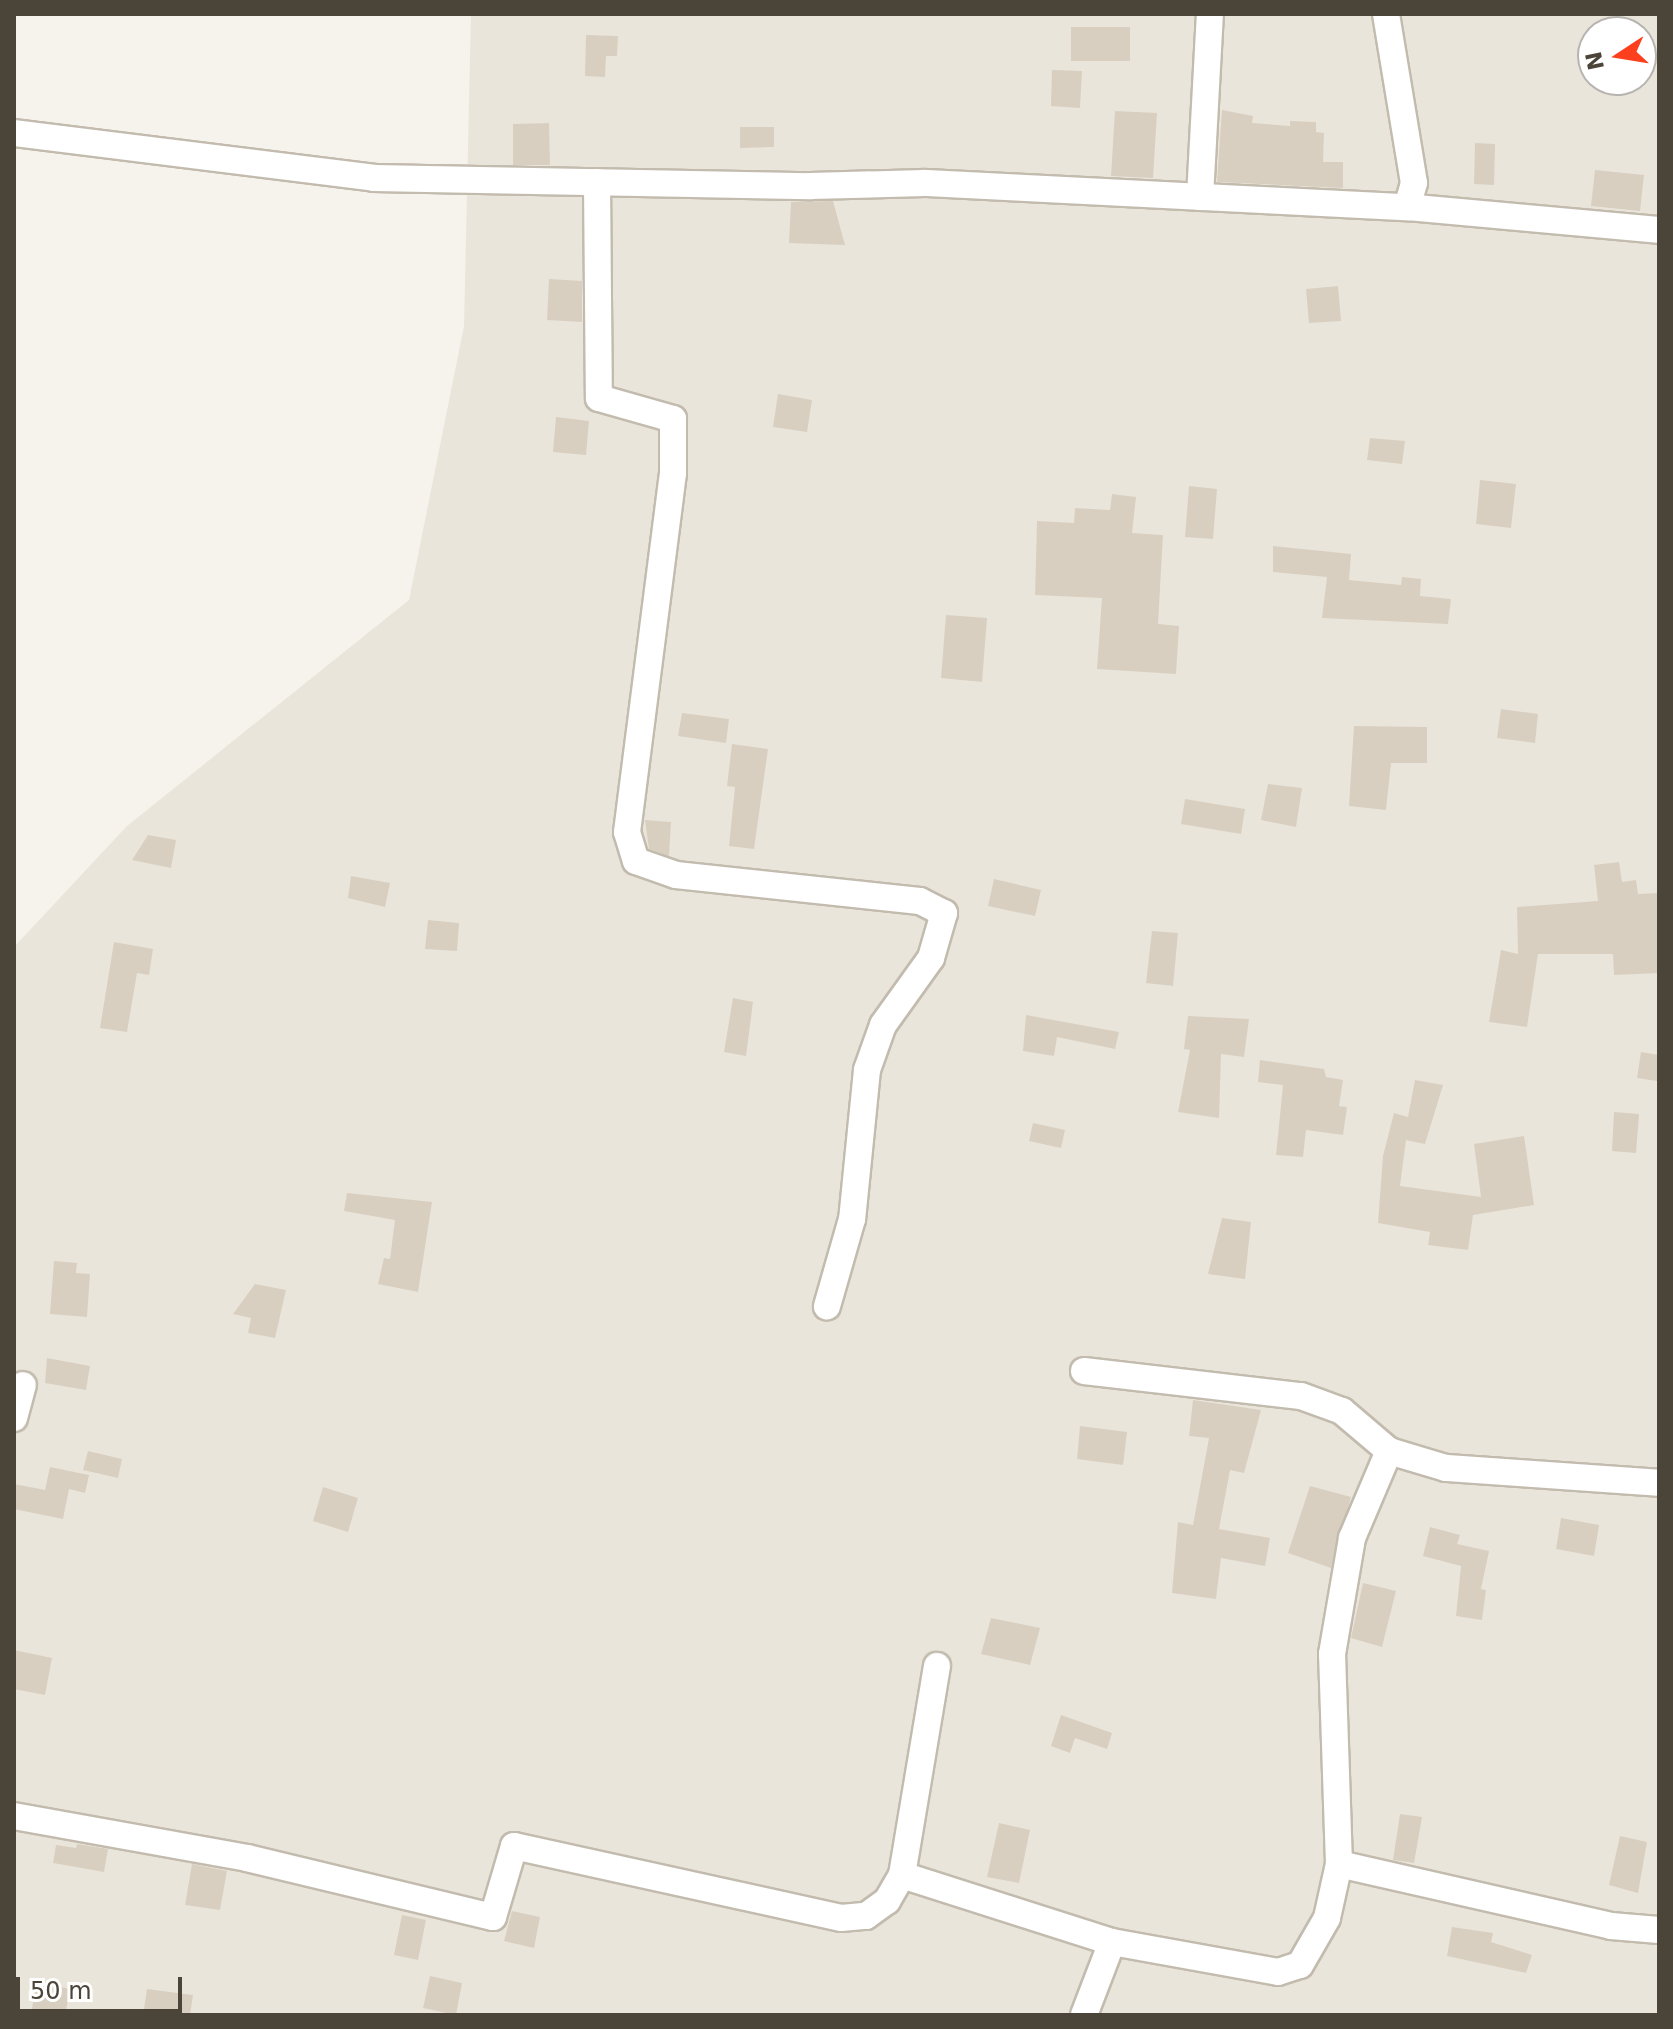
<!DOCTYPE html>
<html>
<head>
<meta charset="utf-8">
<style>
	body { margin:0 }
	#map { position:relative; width:1673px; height:2029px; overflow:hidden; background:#f6f3ec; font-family:"DejaVu Sans",sans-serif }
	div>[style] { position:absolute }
	.residential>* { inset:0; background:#eae5da }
	.building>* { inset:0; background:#d8cfc1 }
	.roads { filter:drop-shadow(2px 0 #c2bbae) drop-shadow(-2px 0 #c2bbae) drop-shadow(0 2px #c2bbae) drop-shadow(0 -2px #c2bbae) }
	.street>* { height:26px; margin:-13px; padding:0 13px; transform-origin:13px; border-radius:13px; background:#fff }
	span { translate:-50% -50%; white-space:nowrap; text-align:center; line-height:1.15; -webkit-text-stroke:8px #fff; paint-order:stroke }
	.frame { position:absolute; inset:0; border:16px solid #4b4439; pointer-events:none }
	.north { position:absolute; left:1577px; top:16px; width:80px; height:80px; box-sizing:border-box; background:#fff; border:2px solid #b7b4b0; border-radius:50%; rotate:258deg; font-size:22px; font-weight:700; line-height:32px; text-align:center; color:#4b4439 }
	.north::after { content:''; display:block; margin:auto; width:28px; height:36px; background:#fc3f1d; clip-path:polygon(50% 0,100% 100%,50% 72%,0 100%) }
	.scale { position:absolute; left:16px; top:1977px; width:166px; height:36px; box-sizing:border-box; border:4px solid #4b4439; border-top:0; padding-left:10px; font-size:24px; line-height:28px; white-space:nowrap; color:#4b4439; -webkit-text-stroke:6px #fff; paint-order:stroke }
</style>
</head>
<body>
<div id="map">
	<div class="residential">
		<i style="clip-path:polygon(evenodd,471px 14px,1659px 14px,1659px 2015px,14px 2015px,14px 947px,127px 826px,409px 600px,464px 326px,471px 14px,1593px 32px,1641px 32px,1641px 80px,1593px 80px,1593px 32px)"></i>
	</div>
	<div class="building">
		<i style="clip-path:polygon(1071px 27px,1130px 27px,1130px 61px,1071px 61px)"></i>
		<i style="clip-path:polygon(586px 35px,618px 36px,617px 56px,606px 56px,605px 77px,585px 76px)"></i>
		<i style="clip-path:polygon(1052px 70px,1082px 71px,1080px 108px,1051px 106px)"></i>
		<i style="clip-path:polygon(1222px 110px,1253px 116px,1252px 123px,1290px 126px,1290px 121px,1316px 122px,1316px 132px,1324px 133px,1323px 162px,1343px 162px,1343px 188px,1217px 182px)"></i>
		<i style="clip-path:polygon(1115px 111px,1157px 113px,1153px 178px,1111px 176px)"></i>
		<i style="clip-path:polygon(549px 123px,550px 165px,513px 165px,513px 124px)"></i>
		<i style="clip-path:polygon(740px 127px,774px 127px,774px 147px,740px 148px)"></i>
		<i style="clip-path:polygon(1475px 143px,1495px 144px,1494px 185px,1474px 184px)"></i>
		<i style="clip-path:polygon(1595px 170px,1644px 175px,1640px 211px,1591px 206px)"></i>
		<i style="clip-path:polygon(833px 201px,845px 245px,789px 243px,791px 202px)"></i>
		<i style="clip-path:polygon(549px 279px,582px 281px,582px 322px,547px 320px)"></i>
		<i style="clip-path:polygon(1338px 286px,1341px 321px,1309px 323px,1306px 289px)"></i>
		<i style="clip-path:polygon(778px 394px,812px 400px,807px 432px,773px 427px)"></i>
		<i style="clip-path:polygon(556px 417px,589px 421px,586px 455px,553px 452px)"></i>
		<i style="clip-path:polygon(1370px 438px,1405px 441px,1402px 464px,1367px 460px)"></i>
		<i style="clip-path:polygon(1480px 480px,1516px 484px,1511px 528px,1476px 524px)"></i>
		<i style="clip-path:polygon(1189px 486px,1217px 489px,1213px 539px,1185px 537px)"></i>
		<i style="clip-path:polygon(1112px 494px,1136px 497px,1132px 533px,1163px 535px,1158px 624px,1179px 626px,1176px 674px,1097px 669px,1102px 598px,1035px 595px,1037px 521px,1074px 523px,1075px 508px,1110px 510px)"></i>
		<i style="clip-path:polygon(1273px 546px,1351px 554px,1349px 580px,1401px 585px,1402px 577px,1421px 579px,1420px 596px,1451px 599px,1448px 624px,1322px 618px,1327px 577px,1273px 572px)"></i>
		<i style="clip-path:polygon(946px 615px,987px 618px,982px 682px,941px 678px)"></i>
		<i style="clip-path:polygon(1501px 709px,1538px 714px,1535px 743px,1497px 738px)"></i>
		<i style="clip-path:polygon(682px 713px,729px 719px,726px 743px,678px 736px)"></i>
		<i style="clip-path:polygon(1354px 726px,1427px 727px,1427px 763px,1391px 763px,1386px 810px,1349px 806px)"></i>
		<i style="clip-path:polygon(732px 744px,768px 749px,754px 849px,729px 846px,735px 787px,727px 786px)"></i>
		<i style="clip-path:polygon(1268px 784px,1302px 788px,1296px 827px,1261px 820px)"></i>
		<i style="clip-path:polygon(1185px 799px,1245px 809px,1241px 834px,1181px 824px)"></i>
		<i style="clip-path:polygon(645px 820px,671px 822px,669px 856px,649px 849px)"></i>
		<i style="clip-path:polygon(148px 835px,176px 840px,171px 868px,132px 860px)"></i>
		<i style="clip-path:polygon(1619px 862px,1622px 882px,1636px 880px,1638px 894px,1659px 893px,1659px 973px,1614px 975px,1613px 954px,1538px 954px,1527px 1027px,1489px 1022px,1501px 950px,1518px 954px,1517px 907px,1598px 901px,1594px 865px)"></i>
		<i style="clip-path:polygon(351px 876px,390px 883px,385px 907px,348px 898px)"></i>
		<i style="clip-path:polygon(994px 879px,1041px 890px,1035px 916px,988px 906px)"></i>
		<i style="clip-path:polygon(428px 920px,459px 923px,457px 951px,425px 949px)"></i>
		<i style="clip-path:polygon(1152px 931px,1178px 933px,1173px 986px,1146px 983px)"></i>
		<i style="clip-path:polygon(114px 942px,153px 949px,149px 975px,137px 973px,127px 1032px,100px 1028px)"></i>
		<i style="clip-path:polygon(733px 998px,753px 1002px,746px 1056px,724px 1052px)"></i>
		<i style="clip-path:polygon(1026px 1015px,1119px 1032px,1115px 1049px,1057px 1037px,1054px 1056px,1023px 1051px)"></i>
		<i style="clip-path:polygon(1188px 1016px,1249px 1019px,1244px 1057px,1221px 1054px,1219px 1118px,1178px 1112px,1190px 1050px,1184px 1049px)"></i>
		<i style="clip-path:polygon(1641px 1052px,1659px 1055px,1657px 1081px,1637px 1078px)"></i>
		<i style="clip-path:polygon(1260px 1060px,1324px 1069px,1326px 1077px,1343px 1080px,1339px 1106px,1347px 1107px,1343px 1135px,1306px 1130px,1303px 1157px,1276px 1155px,1283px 1085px,1258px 1082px)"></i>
		<i style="clip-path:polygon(1415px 1080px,1443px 1085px,1425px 1144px,1406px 1140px,1400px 1186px,1481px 1197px,1474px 1144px,1524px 1136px,1534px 1205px,1473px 1215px,1468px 1250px,1428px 1245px,1430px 1232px,1378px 1223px,1383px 1156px,1394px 1113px,1408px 1117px)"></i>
		<i style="clip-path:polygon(1614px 1112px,1639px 1114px,1636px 1153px,1612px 1151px)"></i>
		<i style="clip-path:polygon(1033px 1123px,1065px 1130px,1061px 1148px,1029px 1141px)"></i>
		<i style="clip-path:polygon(347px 1193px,432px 1202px,418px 1292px,378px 1284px,384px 1258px,390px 1259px,395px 1220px,344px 1211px)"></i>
		<i style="clip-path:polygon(1222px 1218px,1251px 1222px,1245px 1279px,1208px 1274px)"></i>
		<i style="clip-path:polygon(54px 1261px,77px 1263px,76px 1273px,90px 1274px,87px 1317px,50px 1314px)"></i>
		<i style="clip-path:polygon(255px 1284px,286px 1290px,275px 1338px,248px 1333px,251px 1318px,233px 1314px)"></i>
		<i style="clip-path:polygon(47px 1358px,90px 1366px,86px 1390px,45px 1383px)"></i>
		<i style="clip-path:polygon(1193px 1400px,1261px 1410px,1244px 1473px,1230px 1470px,1219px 1529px,1270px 1538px,1265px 1566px,1221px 1558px,1216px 1599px,1172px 1593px,1178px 1522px,1193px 1525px,1209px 1438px,1189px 1436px)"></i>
		<i style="clip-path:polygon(1080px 1426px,1127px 1432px,1123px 1465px,1077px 1459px)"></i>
		<i style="clip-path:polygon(88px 1451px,122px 1459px,118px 1478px,83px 1470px)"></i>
		<i style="clip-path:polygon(50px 1467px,89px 1475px,85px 1493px,69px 1489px,63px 1519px,14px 1509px,14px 1484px,45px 1490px)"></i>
		<i style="clip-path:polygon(1310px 1486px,1351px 1497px,1331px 1568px,1288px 1553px)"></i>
		<i style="clip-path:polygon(323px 1487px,358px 1498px,348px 1532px,313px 1521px)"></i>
		<i style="clip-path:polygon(1561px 1518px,1599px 1525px,1594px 1556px,1556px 1549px)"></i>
		<i style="clip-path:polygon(1430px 1527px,1460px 1535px,1457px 1544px,1489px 1551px,1481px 1589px,1486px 1590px,1482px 1620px,1456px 1616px,1461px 1566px,1423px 1556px)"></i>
		<i style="clip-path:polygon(1363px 1583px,1396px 1591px,1382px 1647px,1351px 1638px)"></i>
		<i style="clip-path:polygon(991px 1618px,1040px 1628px,1030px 1665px,981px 1654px)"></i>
		<i style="clip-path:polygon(14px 1650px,52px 1658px,45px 1695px,14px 1689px)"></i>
		<i style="clip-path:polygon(1061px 1715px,1112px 1733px,1107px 1749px,1075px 1738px,1070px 1753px,1051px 1746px)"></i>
		<i style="clip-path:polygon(1400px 1814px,1422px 1817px,1414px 1863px,1393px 1860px)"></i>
		<i style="clip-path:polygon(999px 1823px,1030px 1830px,1019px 1883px,987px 1877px)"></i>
		<i style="clip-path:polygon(1620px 1836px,1647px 1842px,1638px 1893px,1609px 1885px)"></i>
		<i style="clip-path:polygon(77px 1844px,108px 1849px,104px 1872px,53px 1863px,56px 1845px,76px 1848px)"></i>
		<i style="clip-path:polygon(192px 1864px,227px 1871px,220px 1910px,185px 1905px)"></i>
		<i style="clip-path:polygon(512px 1911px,540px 1917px,534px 1948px,504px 1941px)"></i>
		<i style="clip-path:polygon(402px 1915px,426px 1920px,418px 1960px,394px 1955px)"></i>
		<i style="clip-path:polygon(1452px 1927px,1493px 1933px,1491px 1942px,1532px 1955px,1526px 1973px,1447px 1956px)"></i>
		<i style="clip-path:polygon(430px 1976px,462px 1983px,456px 2015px,423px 2008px)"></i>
		<i style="clip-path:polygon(37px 1982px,70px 1989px,65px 2015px,31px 2013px)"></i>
		<i style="clip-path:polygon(147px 1989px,193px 1995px,190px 2015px,144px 2009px)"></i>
	</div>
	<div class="roads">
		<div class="street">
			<i style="left:1386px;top:14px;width:171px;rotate:80.6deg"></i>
			<i style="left:1414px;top:183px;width:25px;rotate:106deg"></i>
			<i style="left:14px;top:133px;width:363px;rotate:7.1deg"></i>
			<i style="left:374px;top:178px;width:436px;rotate:1.1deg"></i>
			<i style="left:810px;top:186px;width:115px;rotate:-1.5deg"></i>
			<i style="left:925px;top:183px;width:483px;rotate:2.9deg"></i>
			<i style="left:1407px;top:207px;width:253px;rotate:5.2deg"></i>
			<i style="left:597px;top:182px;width:216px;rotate:89.5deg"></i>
			<i style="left:599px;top:398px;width:77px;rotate:15.8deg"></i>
			<i style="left:673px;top:419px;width:54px;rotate:90deg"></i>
			<i style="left:673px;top:473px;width:362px;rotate:97.3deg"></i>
			<i style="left:627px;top:832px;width:30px;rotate:73deg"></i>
			<i style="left:636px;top:861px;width:42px;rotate:19.3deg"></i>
			<i style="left:676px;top:875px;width:245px;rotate:6.1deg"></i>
			<i style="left:920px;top:901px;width:27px;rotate:27deg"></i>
			<i style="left:944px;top:913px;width:47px;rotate:106.1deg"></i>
			<i style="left:931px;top:958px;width:82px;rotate:125.6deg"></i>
			<i style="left:883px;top:1025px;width:48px;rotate:109.6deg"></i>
			<i style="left:867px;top:1070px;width:150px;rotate:95.7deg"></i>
			<i style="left:852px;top:1219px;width:91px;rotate:106deg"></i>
			<i style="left:1200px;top:197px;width:183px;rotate:-86.9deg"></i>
			<i style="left:1084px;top:1371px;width:218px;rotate:6.6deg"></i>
			<i style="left:1301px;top:1396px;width:44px;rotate:20.1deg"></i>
			<i style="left:1342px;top:1411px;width:62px;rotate:40.4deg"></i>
			<i style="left:1389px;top:1451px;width:59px;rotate:16.6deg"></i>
			<i style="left:1446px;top:1468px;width:214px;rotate:4deg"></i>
			<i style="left:14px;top:1418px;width:34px;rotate:-75deg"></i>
			<i style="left:14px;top:1816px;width:237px;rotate:10.2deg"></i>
			<i style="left:247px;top:1858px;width:253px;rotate:13.5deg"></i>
			<i style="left:493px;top:1917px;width:74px;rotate:-73.5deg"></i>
			<i style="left:514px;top:1846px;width:335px;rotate:12.4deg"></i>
			<i style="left:841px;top:1918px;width:25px;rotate:-5deg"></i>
			<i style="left:866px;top:1916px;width:26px;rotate:-36deg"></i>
			<i style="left:887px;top:1901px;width:30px;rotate:-60deg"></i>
			<i style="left:902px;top:1875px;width:212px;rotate:-80.5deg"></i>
			<i style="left:1339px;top:1864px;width:279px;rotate:12.8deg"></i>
			<i style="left:1611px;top:1926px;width:48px;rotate:4.8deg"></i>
			<i style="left:902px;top:1875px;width:220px;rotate:17.7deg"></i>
			<i style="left:1112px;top:1942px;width:169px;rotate:10.2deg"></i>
			<i style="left:1278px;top:1972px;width:23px;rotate:-18deg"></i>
			<i style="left:1300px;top:1965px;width:54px;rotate:-60.1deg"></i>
			<i style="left:1327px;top:1918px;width:55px;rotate:-77.5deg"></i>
			<i style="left:1339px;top:1864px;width:210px;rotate:-91.9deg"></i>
			<i style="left:1332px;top:1654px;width:118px;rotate:-80.2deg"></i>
			<i style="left:1352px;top:1538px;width:95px;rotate:-67deg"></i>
			<i style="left:1084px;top:2015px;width:78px;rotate:-69deg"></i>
		</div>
	</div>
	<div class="frame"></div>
	<div class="north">N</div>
	<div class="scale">50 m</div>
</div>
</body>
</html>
